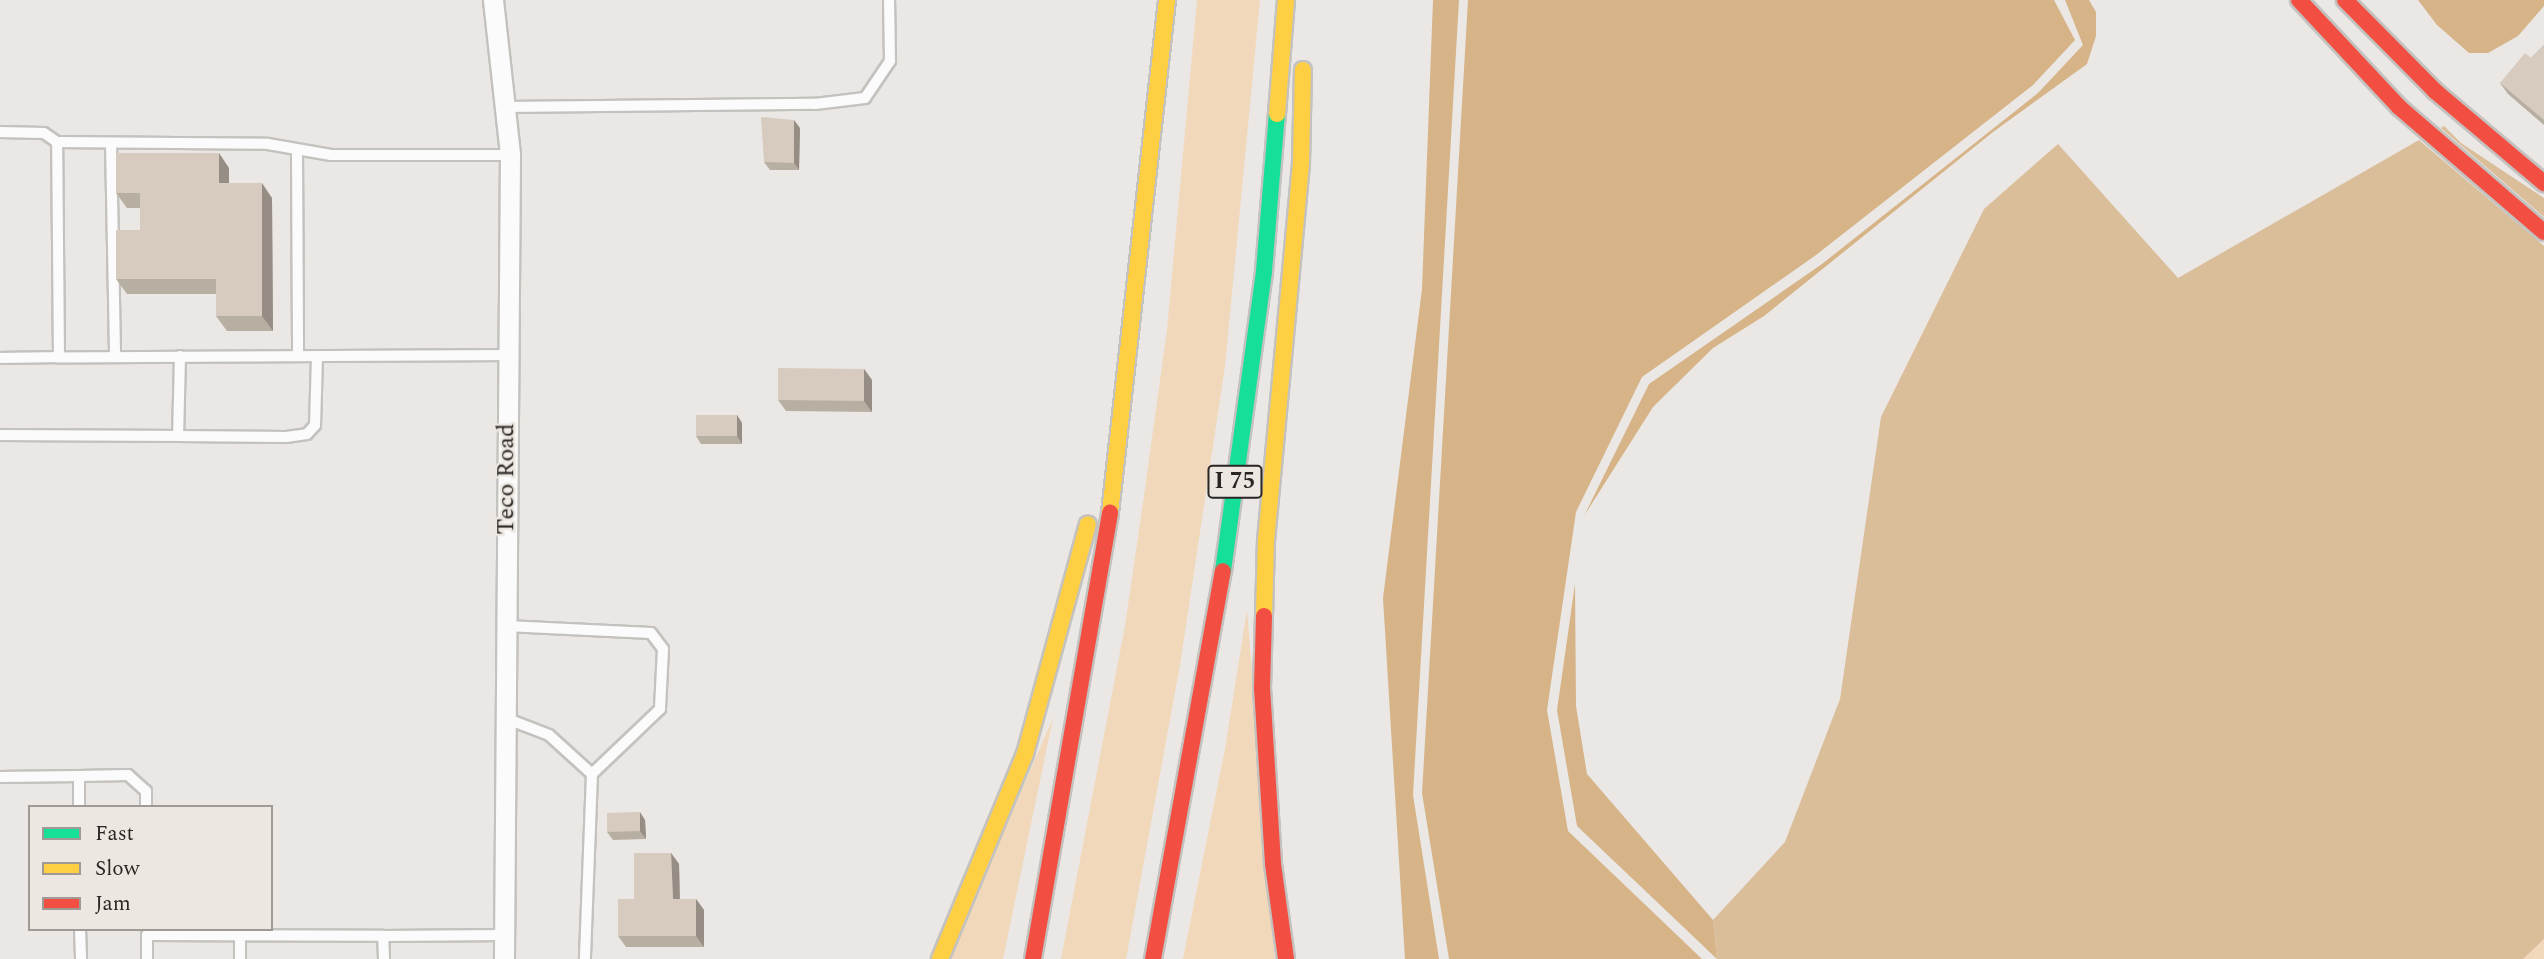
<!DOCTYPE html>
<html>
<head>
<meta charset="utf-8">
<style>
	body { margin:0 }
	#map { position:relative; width:2544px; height:959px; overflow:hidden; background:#eae7e4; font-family:Spectral,serif }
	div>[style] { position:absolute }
	.green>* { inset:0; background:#f1d8ba }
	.forest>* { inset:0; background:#dabe9a }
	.water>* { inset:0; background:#d6b488 }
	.roads { filter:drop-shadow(2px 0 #c4c2bf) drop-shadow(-2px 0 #c4c2bf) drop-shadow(0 2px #c4c2bf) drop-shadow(0 -2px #c4c2bf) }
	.lane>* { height:10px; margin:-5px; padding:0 5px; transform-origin:5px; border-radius:5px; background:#fcfbfb }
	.street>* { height:19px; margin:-9.5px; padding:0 9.5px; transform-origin:9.5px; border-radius:9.5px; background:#fcfbfb }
	.fast>* { height:16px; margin:-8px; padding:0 8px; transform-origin:8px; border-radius:8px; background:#16e098 }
	.slow>* { height:16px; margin:-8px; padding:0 8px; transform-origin:8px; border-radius:8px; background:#ffcf43 }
	.jam>* { height:16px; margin:-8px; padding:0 8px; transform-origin:8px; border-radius:8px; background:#f24e42 }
	.wall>* { inset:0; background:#b8afa3 }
	.shaded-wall>* { inset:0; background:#968e85 }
	.building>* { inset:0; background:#d6cbbe }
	span { translate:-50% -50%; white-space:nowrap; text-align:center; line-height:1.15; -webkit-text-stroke:5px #ede7e1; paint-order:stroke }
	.shield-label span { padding:2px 5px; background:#ede7e1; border:2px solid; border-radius:5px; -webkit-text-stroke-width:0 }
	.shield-label { font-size:23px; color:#292624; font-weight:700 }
	.street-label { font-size:24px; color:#292624 }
	.legend { position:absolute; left:28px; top:805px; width:245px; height:126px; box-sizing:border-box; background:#ede7e1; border:2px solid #9f9a95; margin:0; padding:9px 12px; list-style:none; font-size:21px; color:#292624 }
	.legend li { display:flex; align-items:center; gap:14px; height:35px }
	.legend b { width:35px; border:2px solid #9f9a95 }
</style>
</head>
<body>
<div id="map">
	<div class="green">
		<i style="clip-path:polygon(1197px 0,1260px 0,1225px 366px,1180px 665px,1126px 959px,1061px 959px,1125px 626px,1144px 496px,1167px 330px)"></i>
		<i style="clip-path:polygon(1247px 610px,1275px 959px,1183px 959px,1225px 749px)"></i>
		<i style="clip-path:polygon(1053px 718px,1003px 959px,948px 959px)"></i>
		<i style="clip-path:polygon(2544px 939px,2544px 959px,2523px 959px)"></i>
	</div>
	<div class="forest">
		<i style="clip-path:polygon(2444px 126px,2461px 143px,2544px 198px,2544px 217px,2441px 128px)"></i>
		<i style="clip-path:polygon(2419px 140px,2544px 246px,2544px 939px,2523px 959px,1717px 959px,1713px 920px,1785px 842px,1840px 699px,1881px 417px,1984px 209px,2058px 144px,2178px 278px)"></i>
	</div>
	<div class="water">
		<i style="clip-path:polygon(1433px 0,1459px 0,1413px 795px,1439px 959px,1405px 959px,1383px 598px,1422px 289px)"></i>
		<i style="clip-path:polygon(1468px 0,2054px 0,2075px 40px,2033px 85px,1816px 255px,1642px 377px,1576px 512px,1547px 710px,1568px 831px,1702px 959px,1449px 959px,1422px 793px)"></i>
		<i style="clip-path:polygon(2065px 0,2089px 0,2096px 12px,2096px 36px,2087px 64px,1993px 132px,1764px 316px,1713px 348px,1653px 407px,1584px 516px,1649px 384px,1822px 264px,2038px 93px,2083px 45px)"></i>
		<i style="clip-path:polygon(2418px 0,2544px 0,2544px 6px,2518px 36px,2488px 53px,2469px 53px,2437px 25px)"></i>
		<i style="clip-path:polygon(1575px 584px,1576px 706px,1587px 774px,1713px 920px,1717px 959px,1577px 826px,1557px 710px)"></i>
	</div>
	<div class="roads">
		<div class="lane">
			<i style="left:505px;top:107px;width:310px;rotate:-0.6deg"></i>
			<i style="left:815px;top:104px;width:50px;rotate:-6.8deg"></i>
			<i style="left:865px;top:98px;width:45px;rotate:-56deg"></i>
			<i style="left:890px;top:61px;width:61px;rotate:-90.9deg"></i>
			<i style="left:0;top:132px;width:44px;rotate:1.3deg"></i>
			<i style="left:44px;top:133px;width:16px;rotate:35deg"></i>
			<i style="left:111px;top:143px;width:214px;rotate:88.9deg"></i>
			<i style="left:297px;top:151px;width:205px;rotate:89.7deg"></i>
			<i style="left:508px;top:355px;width:449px;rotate:179.7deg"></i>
			<i style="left:59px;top:357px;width:215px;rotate:-90.5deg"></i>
			<i style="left:57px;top:142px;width:211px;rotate:0.5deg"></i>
			<i style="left:268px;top:144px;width:64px;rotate:9.9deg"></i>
			<i style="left:331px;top:155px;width:179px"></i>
			<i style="left:180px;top:356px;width:80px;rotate:91.4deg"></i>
			<i style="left:178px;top:436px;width:108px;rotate:0.5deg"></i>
			<i style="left:286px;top:437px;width:21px;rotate:-8deg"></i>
			<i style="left:307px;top:434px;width:12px;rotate:-48deg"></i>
			<i style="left:315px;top:425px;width:69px;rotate:-88.3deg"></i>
			<i style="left:0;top:358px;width:59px;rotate:-1deg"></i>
			<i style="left:0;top:435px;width:178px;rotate:0.3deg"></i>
			<i style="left:506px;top:626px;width:145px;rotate:2.8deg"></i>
			<i style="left:651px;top:633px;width:20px;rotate:53deg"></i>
			<i style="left:663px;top:649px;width:60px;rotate:92.9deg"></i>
			<i style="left:660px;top:709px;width:94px;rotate:136.3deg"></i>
			<i style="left:592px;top:774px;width:185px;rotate:92.2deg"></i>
			<i style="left:505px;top:718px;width:47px;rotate:21.1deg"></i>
			<i style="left:549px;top:735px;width:58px;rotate:42.2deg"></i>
			<i style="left:79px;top:776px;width:49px;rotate:-1.2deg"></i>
			<i style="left:128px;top:775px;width:24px;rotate:42deg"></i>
			<i style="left:146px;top:791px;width:16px;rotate:90deg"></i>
			<i style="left:0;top:777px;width:79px;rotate:-0.7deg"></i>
			<i style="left:79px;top:776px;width:31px;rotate:90deg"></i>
			<i style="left:80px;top:929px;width:30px;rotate:88deg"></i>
			<i style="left:240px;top:935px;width:24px;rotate:90deg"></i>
			<i style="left:147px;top:959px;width:24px;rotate:-90deg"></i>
			<i style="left:147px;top:935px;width:236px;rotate:0.2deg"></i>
			<i style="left:384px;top:959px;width:23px;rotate:-92deg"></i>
			<i style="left:383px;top:936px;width:121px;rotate:-0.5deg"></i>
		</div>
		<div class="street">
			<i style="left:493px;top:0;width:156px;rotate:83.7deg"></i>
			<i style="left:510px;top:155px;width:804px;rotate:90.43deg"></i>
		</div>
		<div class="fast">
			<i style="left:1223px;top:571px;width:303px;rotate:-82.2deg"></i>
			<i style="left:1264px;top:271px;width:158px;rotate:-85.3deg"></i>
		</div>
		<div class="slow">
			<i style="left:1277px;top:114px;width:114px;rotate:-85.5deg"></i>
			<i style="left:1110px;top:513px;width:516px;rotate:-83.66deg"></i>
			<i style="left:1264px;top:616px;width:75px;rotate:-88.5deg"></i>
			<i style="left:1266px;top:541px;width:380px;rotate:-84.7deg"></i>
			<i style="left:1301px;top:163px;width:93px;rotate:-88.8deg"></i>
			<i style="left:940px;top:959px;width:222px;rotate:-67.5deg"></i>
			<i style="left:1025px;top:754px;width:238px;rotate:-74.7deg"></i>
		</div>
		<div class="jam">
			<i style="left:2299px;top:0;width:146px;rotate:46.9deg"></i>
			<i style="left:2399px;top:107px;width:191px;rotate:40.8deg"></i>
			<i style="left:2345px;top:0;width:128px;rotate:45.3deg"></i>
			<i style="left:2435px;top:91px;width:143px;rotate:40.2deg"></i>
			<i style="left:1264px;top:616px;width:72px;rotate:91.6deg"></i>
			<i style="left:1262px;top:688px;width:176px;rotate:86.4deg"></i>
			<i style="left:1273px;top:864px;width:96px;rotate:82.2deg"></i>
			<i style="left:1033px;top:959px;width:453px;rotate:-80.2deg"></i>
			<i style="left:1153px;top:959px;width:394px;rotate:-79.8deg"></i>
		</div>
	</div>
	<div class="wall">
		<i style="clip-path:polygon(2544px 45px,2544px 125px,2508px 94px,2500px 83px,2531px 58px)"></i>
		<i style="clip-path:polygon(800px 128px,799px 170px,770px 170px,764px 162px)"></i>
		<i style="clip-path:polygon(229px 168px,229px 183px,272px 198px,273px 331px,227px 331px,216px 316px,216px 294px,127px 294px,116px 279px,140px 230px,140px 208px,127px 208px,116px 193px)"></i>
		<i style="clip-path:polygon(864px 369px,872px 380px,872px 412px,786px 411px,778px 400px)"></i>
		<i style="clip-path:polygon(737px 415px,742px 423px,742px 444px,701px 444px,696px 436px)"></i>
		<i style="clip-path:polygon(645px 820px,646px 839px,613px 840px,607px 832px)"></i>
		<i style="clip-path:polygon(671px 853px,679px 864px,680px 899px,696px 899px,704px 910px,704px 947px,626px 947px,618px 936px,634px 899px)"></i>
	</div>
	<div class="shaded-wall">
		<i style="clip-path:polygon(794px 120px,800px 128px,799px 170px,794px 163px)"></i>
		<i style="clip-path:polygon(219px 153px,229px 168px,229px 198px,219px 183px)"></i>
		<i style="clip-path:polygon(262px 183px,272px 198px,273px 331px,262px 316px)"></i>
		<i style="clip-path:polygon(864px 369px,872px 380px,872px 412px,864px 401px)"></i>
		<i style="clip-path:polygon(737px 415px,742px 423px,742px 444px,737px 436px)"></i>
		<i style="clip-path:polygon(640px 812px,645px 820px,646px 839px,640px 831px)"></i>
		<i style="clip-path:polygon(671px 853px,679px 864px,680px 910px,673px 899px)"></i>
		<i style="clip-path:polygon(696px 899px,704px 910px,704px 947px,696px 936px)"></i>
	</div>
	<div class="building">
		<i style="clip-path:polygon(2544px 45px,2544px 120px,2500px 83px,2525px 53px,2531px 58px)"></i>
		<i style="clip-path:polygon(761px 117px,794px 120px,794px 163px,764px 162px)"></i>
		<i style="clip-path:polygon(116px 153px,219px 153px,219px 183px,262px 183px,262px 316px,216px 316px,216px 279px,116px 279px,116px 230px,140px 230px,140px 193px,116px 193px)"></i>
		<i style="clip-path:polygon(778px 368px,864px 369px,864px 401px,778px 400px)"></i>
		<i style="clip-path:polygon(696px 415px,737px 415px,737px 436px,696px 436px)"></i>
		<i style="clip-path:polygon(640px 812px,640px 831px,607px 832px,607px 813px)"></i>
		<i style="clip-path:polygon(634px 853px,671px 853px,673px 899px,696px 899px,696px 936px,618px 936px,618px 899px,634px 899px)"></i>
	</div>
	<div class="shield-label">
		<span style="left:1235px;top:482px">I 75</span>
	</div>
	<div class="street-label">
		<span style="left:507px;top:479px;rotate:-90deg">Teco Road</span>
	</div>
	<ul class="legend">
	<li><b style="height:9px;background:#16e098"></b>Fast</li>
	<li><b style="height:9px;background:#ffcf43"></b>Slow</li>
	<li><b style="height:9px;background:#f24e42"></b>Jam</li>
	</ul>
</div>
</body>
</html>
